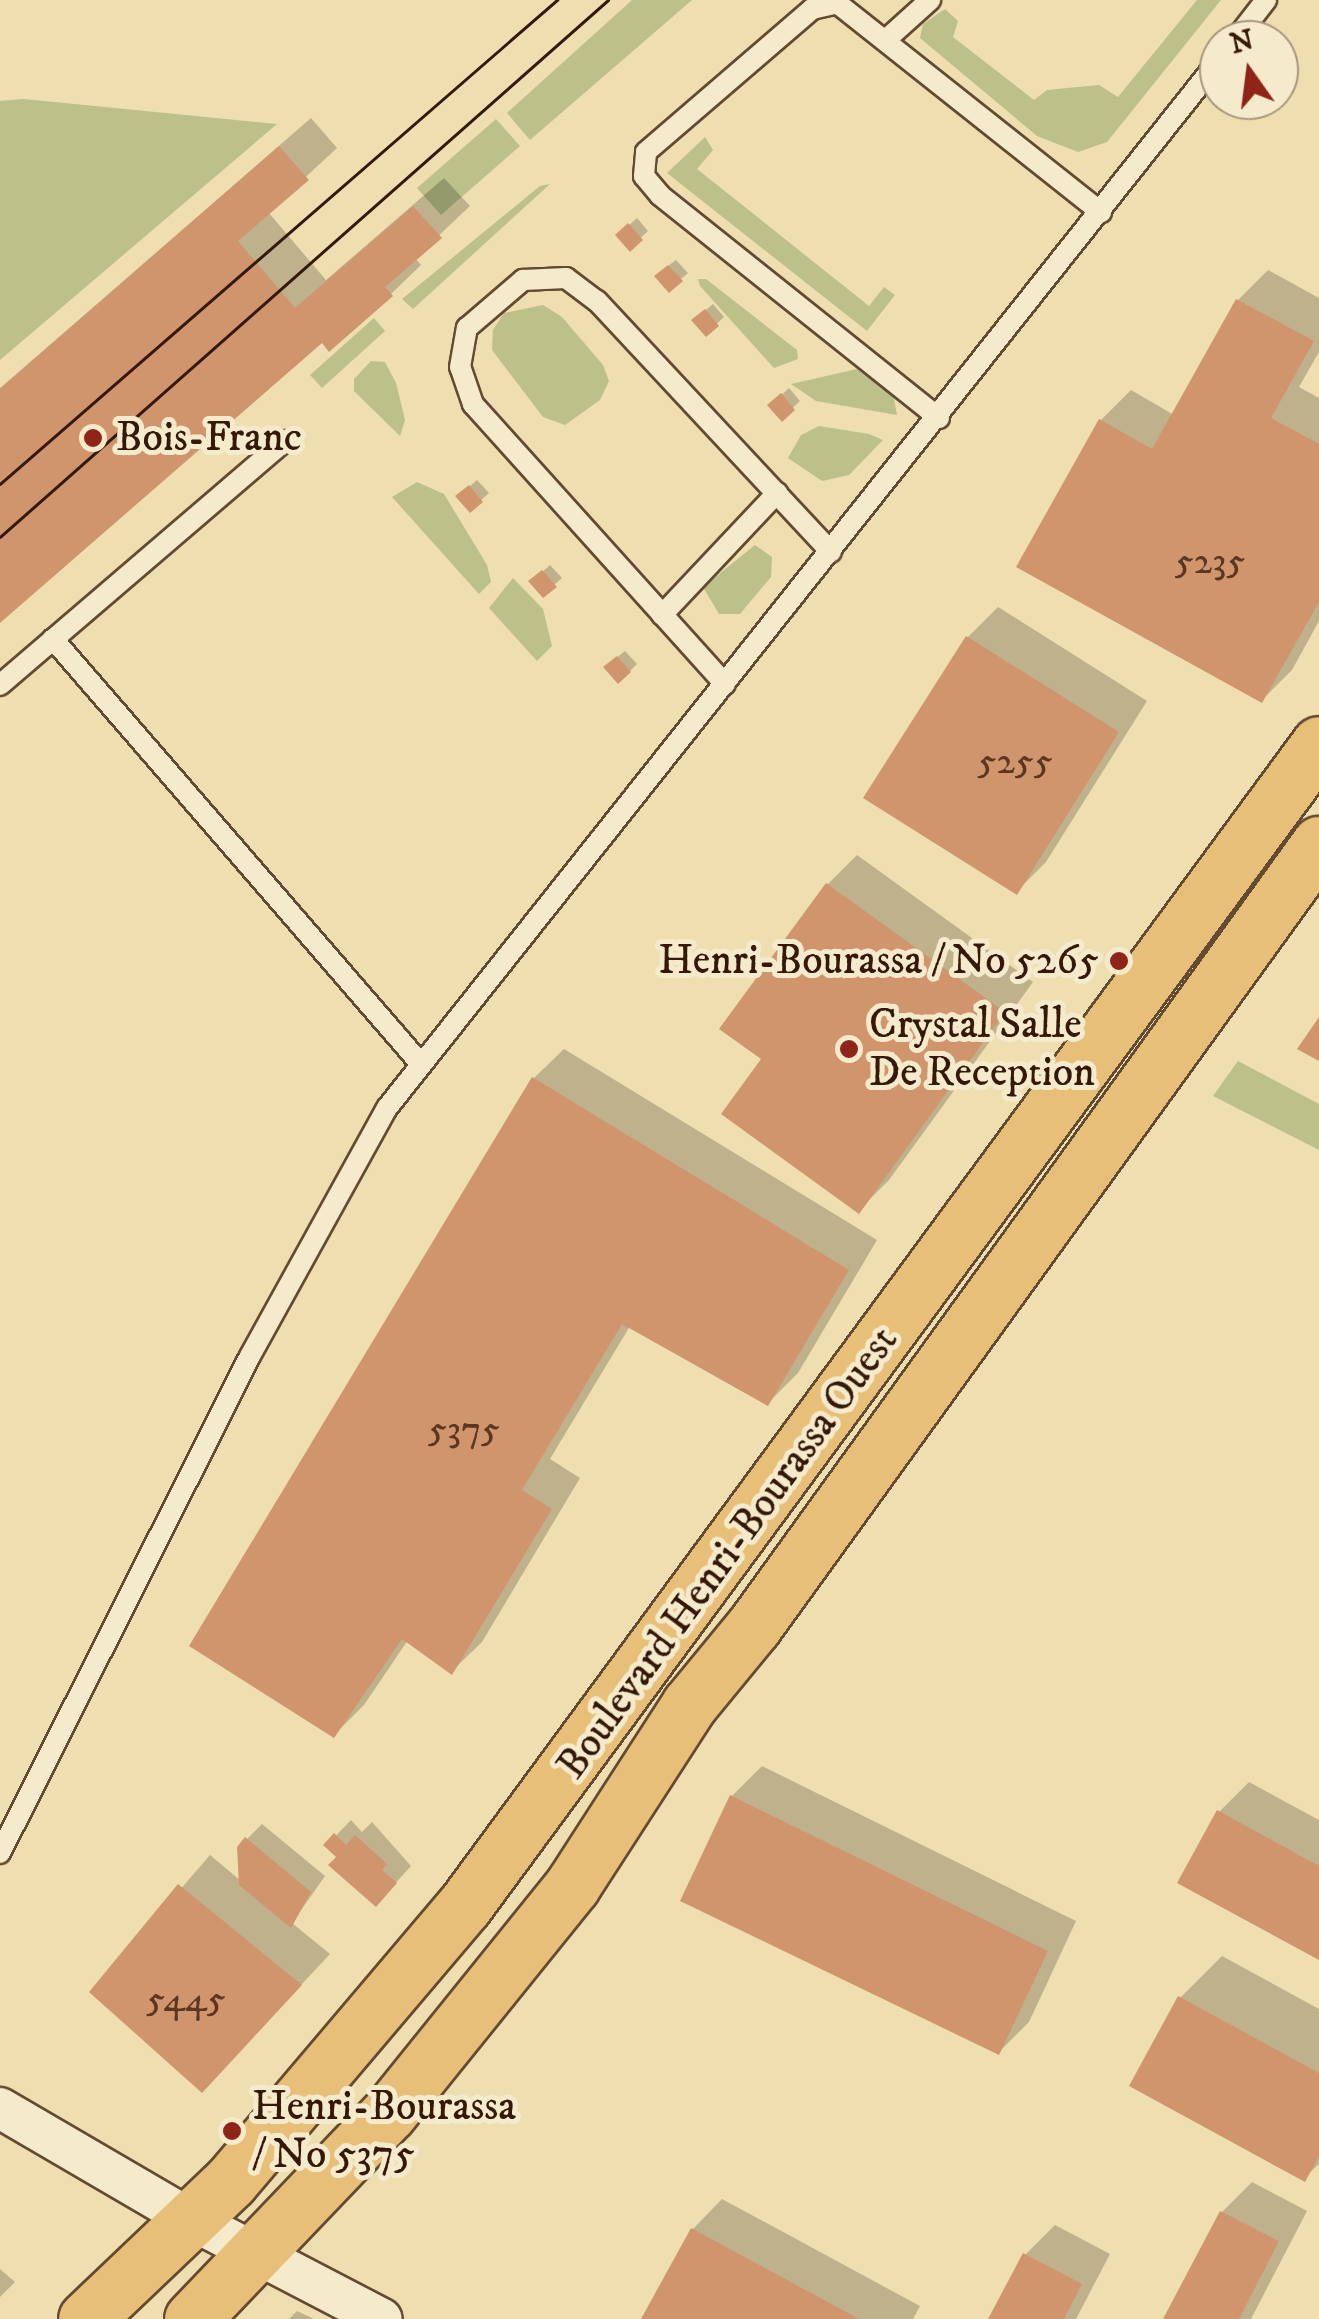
<!DOCTYPE html>
<html>
<head>
<meta charset="utf-8">
<style>
	body { margin:0 }
	#map { position:relative; width:1319px; height:2319px; overflow:hidden; background:#efdeaf; font-family:"IM FELL DW Pica",serif }
	div>[style] { position:absolute }
	.green>* { inset:0; background:#bbc189 }
	.shadow>* { inset:0; background:#0003 }
	.building>* { inset:0; background:#d0956d }
	.roads { filter:drop-shadow(2px 0 #634a32) drop-shadow(-2px 0 #634a32) drop-shadow(0 2px #634a32) drop-shadow(0 -2px #634a32) }
	.service>* { height:20px; margin:-10px; padding:0 10px; transform-origin:10px; border-radius:10px; background:#f5eacb }
	.minor>* { height:40px; margin:-20px; padding:0 20px; transform-origin:20px; border-radius:20px; background:#f5eacb }
	.primary>* { height:55px; margin:-27.5px; padding:0 27.5px; transform-origin:27.5px; border-radius:27.5px; background:#e8bf78 }
	.tram>* { height:2.5px; margin:-1.25px; padding:0 1.25px; transform-origin:1.25px; border-radius:1.25px; background:#341808 }
	.dots>* { width:28px; height:28px; translate:-50% -50%; box-sizing:border-box; border:5px solid #f5eacb; border-radius:50% }
	span { translate:-50% -50%; white-space:nowrap; text-align:center; line-height:1.15; -webkit-text-stroke:10px #f5eacb; paint-order:stroke }
	.number-label { font-size:38px; color:#5b3721 }
	.number-label span { -webkit-text-stroke-width:0 }
	.poi-label { font-size:42px; color:#341808 }
	.left { translate:0 -50%; text-align:left }
	.right { translate:-100% -50%; text-align:right }
	.street-label { font-size:42px; color:#341808 }
	.north { position:absolute; left:1199px; top:20px; width:100px; height:100px; box-sizing:border-box; background:#f5eacb; border:2px solid #a8967d; border-radius:50%; rotate:346deg; font-size:28px; font-weight:700; line-height:40px; text-align:center; color:#341808 }
	.north::after { content:''; display:block; margin:auto; width:35px; height:45px; background:#8f2418; clip-path:polygon(50% 0,100% 100%,50% 72%,0 100%) }
</style>
</head>
<body>
<div id="map">
	<div class="green">
		<i style="clip-path:polygon(632px 0,692px 0,530px 140px,507px 113px)"></i>
		<i style="clip-path:polygon(1197px 0,1221px 0,1107px 142px,1078px 152px,1037px 136px,920px 38px,923px 24px,945px 9px,958px 21px,953px 37px,1034px 100px,1047px 90px,1099px 85px,1118px 97px)"></i>
		<i style="clip-path:polygon(24px 99px,277px 124px,0 360px,0 101px)"></i>
		<i style="clip-path:polygon(496px 119px,520px 146px,441px 215px,417px 188px)"></i>
		<i style="clip-path:polygon(705px 137px,713px 150px,697px 169px,869px 306px,884px 287px,895px 295px,867px 331px,667px 173px)"></i>
		<i style="clip-path:polygon(550px 184px,413px 309px,402px 299px,540px 186px)"></i>
		<i style="clip-path:polygon(706px 279px,797px 350px,798px 359px,774px 368px,700px 286px,698px 279px)"></i>
		<i style="clip-path:polygon(543px 305px,562px 317px,603px 365px,609px 381px,600px 400px,565px 425px,543px 417px,492px 350px,493px 330px,504px 313px)"></i>
		<i style="clip-path:polygon(374px 318px,385px 331px,322px 388px,310px 375px)"></i>
		<i style="clip-path:polygon(371px 361px,385px 362px,396px 383px,405px 420px,400px 436px,354px 391px,354px 379px)"></i>
		<i style="clip-path:polygon(857px 369px,893px 394px,897px 415px,816px 401px,791px 384px)"></i>
		<i style="clip-path:polygon(819px 426px,869px 434px,883px 440px,849px 475px,822px 481px,788px 458px,801px 435px)"></i>
		<i style="clip-path:polygon(417px 482px,444px 494px,487px 565px,491px 582px,479px 594px,392px 497px)"></i>
		<i style="clip-path:polygon(755px 545px,772px 557px,771px 577px,740px 614px,719px 614px,703px 587px)"></i>
		<i style="clip-path:polygon(513px 578px,543px 609px,552px 646px,537px 661px,489px 608px)"></i>
		<i style="clip-path:polygon(1238px 1061px,1319px 1104px,1319px 1150px,1213px 1096px)"></i>
	</div>
	<div class="shadow">
		<i style="clip-path:polygon(311px 118px,337px 148px,268px 212px,326px 280px,444px 178px,470px 206px,415px 258px,421px 265px,391px 294px,322px 340px,0 620px,0 388px)"></i>
		<i style="clip-path:polygon(637px 218px,648px 231px,630px 248px,618px 235px)"></i>
		<i style="clip-path:polygon(676px 260px,688px 273px,681px 279px,664px 269px)"></i>
		<i style="clip-path:polygon(1268px 270px,1319px 298px,1319px 352px,1299px 387px,1319px 398px,1319px 621px,1292px 670px,1262px 700px,1101px 420px,1131px 390px,1174px 415px,1238px 300px)"></i>
		<i style="clip-path:polygon(713px 304px,724px 317px,706px 334px,701px 314px)"></i>
		<i style="clip-path:polygon(789px 388px,800px 401px,782px 418px,771px 405px)"></i>
		<i style="clip-path:polygon(477px 480px,489px 493px,470px 510px,459px 496px)"></i>
		<i style="clip-path:polygon(550px 565px,562px 578px,544px 594px,539px 575px)"></i>
		<i style="clip-path:polygon(998px 607px,1147px 701px,1046px 862px,1016px 892px,968px 637px)"></i>
		<i style="clip-path:polygon(625px 651px,637px 664px,630px 671px,614px 660px)"></i>
		<i style="clip-path:polygon(857px 855px,1033px 982px,889px 1180px,859px 1210px,764px 1059px,828px 884px)"></i>
		<i style="clip-path:polygon(564px 1049px,877px 1240px,798px 1373px,768px 1403px,630px 1326px,550px 1459px,580px 1478px,482px 1642px,452px 1671px,408px 1640px,364px 1705px,334px 1735px,534px 1078px)"></i>
		<i style="clip-path:polygon(762px 1766px,1076px 1921px,1029px 2022px,999px 2052px,683px 1900px,732px 1796px)"></i>
		<i style="clip-path:polygon(1249px 1782px,1319px 1820px,1319px 1957px,1219px 1812px)"></i>
		<i style="clip-path:polygon(351px 1820px,362px 1832px,372px 1822px,411px 1866px,391px 1888px,327px 1845px)"></i>
		<i style="clip-path:polygon(262px 1824px,325px 1876px,292px 1923px,330px 1954px,231px 2060px,92px 1992px,210px 1855px,241px 1881px,247px 1839px)"></i>
		<i style="clip-path:polygon(1222px 1956px,1319px 2009px,1319px 2164px,1304px 2178px,1180px 1998px)"></i>
		<i style="clip-path:polygon(1252px 2182px,1307px 2211px,1251px 2319px,1166px 2319px,1222px 2212px)"></i>
		<i style="clip-path:polygon(722px 2199px,920px 2306px,913px 2319px,644px 2319px,693px 2229px)"></i>
		<i style="clip-path:polygon(1055px 2225px,1110px 2254px,1076px 2319px,991px 2319px,1025px 2255px)"></i>
		<i style="clip-path:polygon(0 2269px,15px 2282px,0 2297px)"></i>
		<i style="clip-path:polygon(297px 2311px,314px 2319px,289px 2319px)"></i>
	</div>
	<div class="building">
		<i style="clip-path:polygon(279px 146px,309px 180px,238px 241px,295px 308px,413px 206px,442px 238px,385px 287px,393px 296px,329px 352px,322px 343px,0 623px,0 389px)"></i>
		<i style="clip-path:polygon(628px 223px,643px 240px,630px 252px,615px 235px)"></i>
		<i style="clip-path:polygon(668px 265px,683px 281px,669px 293px,654px 276px)"></i>
		<i style="clip-path:polygon(1236px 299px,1314px 341px,1271px 418px,1319px 444px,1319px 602px,1262px 703px,1016px 567px,1099px 419px,1152px 449px)"></i>
		<i style="clip-path:polygon(705px 309px,719px 326px,706px 337px,691px 320px)"></i>
		<i style="clip-path:polygon(781px 393px,795px 410px,782px 422px,767px 405px)"></i>
		<i style="clip-path:polygon(469px 485px,483px 502px,470px 513px,455px 496px)"></i>
		<i style="clip-path:polygon(542px 570px,557px 587px,543px 598px,528px 581px)"></i>
		<i style="clip-path:polygon(966px 636px,1119px 732px,1017px 895px,863px 798px)"></i>
		<i style="clip-path:polygon(617px 656px,631px 672px,618px 684px,603px 667px)"></i>
		<i style="clip-path:polygon(826px 883px,1005px 1012px,859px 1214px,721px 1114px,761px 1059px,719px 1029px)"></i>
		<i style="clip-path:polygon(1319px 1017px,1319px 1061px,1297px 1049px)"></i>
		<i style="clip-path:polygon(532px 1077px,849px 1270px,768px 1406px,622px 1324px,522px 1490px,552px 1509px,452px 1675px,402px 1639px,334px 1738px,189px 1646px)"></i>
		<i style="clip-path:polygon(730px 1795px,1048px 1951px,999px 2055px,680px 1901px)"></i>
		<i style="clip-path:polygon(1217px 1810px,1319px 1866px,1319px 1960px,1177px 1883px)"></i>
		<i style="clip-path:polygon(334px 1833px,346px 1845px,355px 1835px,387px 1864px,382px 1870px,397px 1883px,376px 1907px,328px 1865px,336px 1857px,323px 1845px)"></i>
		<i style="clip-path:polygon(245px 1837px,311px 1892px,291px 1928px,239px 1885px,237px 1847px)"></i>
		<i style="clip-path:polygon(178px 1884px,302px 1985px,202px 2093px,89px 1992px)"></i>
		<i style="clip-path:polygon(1178px 1996px,1319px 2073px,1319px 2156px,1305px 2182px,1129px 2086px)"></i>
		<i style="clip-path:polygon(1220px 2211px,1279px 2241px,1239px 2319px,1163px 2319px)"></i>
		<i style="clip-path:polygon(691px 2228px,859px 2319px,641px 2319px)"></i>
		<i style="clip-path:polygon(1023px 2253px,1082px 2284px,1064px 2319px,988px 2319px)"></i>
	</div>
	<div class="roads">
		<div class="service">
			<i style="left:888px;top:38px;width:57px;rotate:-42.1deg"></i>
			<i style="left:1235px;top:40px;width:51px;rotate:-52.2deg"></i>
			<i style="left:939px;top:418px;width:357px;rotate:-141.4deg"></i>
			<i style="left:660px;top:195px;width:25px;rotate:-130deg"></i>
			<i style="left:644px;top:176px;width:24px;rotate:-85deg"></i>
			<i style="left:646px;top:152px;width:219px;rotate:-40.7deg"></i>
			<i style="left:812px;top:9px;width:26px;rotate:-13deg"></i>
			<i style="left:837px;top:3px;width:337px;rotate:38.4deg"></i>
			<i style="left:662px;top:615px;width:168px;rotate:-46.7deg"></i>
			<i style="left:53px;top:639px;width:561px;rotate:49.12deg"></i>
			<i style="left:725px;top:684px;width:377px;rotate:-132deg"></i>
			<i style="left:473px;top:404px;width:39px;rotate:-109deg"></i>
			<i style="left:460px;top:367px;width:40px;rotate:-80deg"></i>
			<i style="left:467px;top:328px;width:74px;rotate:-40.6deg"></i>
			<i style="left:523px;top:280px;width:43px;rotate:-2.7deg"></i>
			<i style="left:566px;top:278px;width:39px;rotate:37deg"></i>
			<i style="left:597px;top:301px;width:343px;rotate:47deg"></i>
			<i style="left:0;top:685px;width:375px;rotate:-40.6deg"></i>
			<i style="left:0;top:1853px;width:556px;rotate:-63.3deg"></i>
			<i style="left:250px;top:1356px;width:283px;rotate:-61.1deg"></i>
			<i style="left:387px;top:1108px;width:1338px;rotate:-51.55deg"></i>
		</div>
		<div class="minor">
			<i style="left:0;top:2108px;width:220px;rotate:30.3deg"></i>
			<i style="left:190px;top:2219px;width:216px;rotate:27.5deg"></i>
		</div>
		<div class="primary">
			<i style="left:86px;top:2319px;width:199px;rotate:-43.6deg"></i>
			<i style="left:230px;top:2182px;width:363px;rotate:-49.7deg"></i>
			<i style="left:465px;top:1905px;width:1441px;rotate:-53.66deg"></i>
			<i style="left:192px;top:2319px;width:285px;rotate:-46.3deg"></i>
			<i style="left:389px;top:2113px;width:292px;rotate:-51.1deg"></i>
			<i style="left:572px;top:1886px;width:216px;rotate:-57.1deg"></i>
			<i style="left:689px;top:1705px;width:102px;rotate:-50.6deg"></i>
			<i style="left:754px;top:1626px;width:965px;rotate:-54.15deg"></i>
		</div>
	</div>
	<div class="tram">
		<i style="left:0;top:484px;width:738px;rotate:-40.99deg"></i>
		<i style="left:0;top:537px;width:811px;rotate:-41.45deg"></i>
	</div>
	<div class="dots">
		<i style="left:93px;top:438px;background:#8f2418"></i>
		<i style="left:1119px;top:961px;background:#8f2418"></i>
		<i style="left:849px;top:1049px;background:#8f2418"></i>
		<i style="left:232px;top:2131px;background:#8f2418"></i>
	</div>
	<div class="number-label">
		<span style="left:1210px;top:563px">5235</span>
		<span style="left:1015px;top:763px">5255</span>
		<span style="left:464px;top:1431px">5375</span>
		<span style="left:186px;top:2001px">5445</span>
	</div>
	<div class="poi-label">
		<span class="left" style="left:116px;top:438px">Bois-Franc</span>
		<span class="right" style="left:1099px;top:961px">Henri-Bourassa / No 5265</span>
		<span class="left" style="left:869px;top:1049px">Crystal Salle<br>De Reception</span>
		<span class="left" style="left:252px;top:2131px">Henri-Bourassa<br>/ No 5375</span>
	</div>
	<div class="street-label">
		<span style="left:728px;top:1553px;rotate:-54deg">Boulevard Henri-Bourassa Ouest</span>
	</div>
	<div class="north">N</div>
</div>
</body>
</html>
